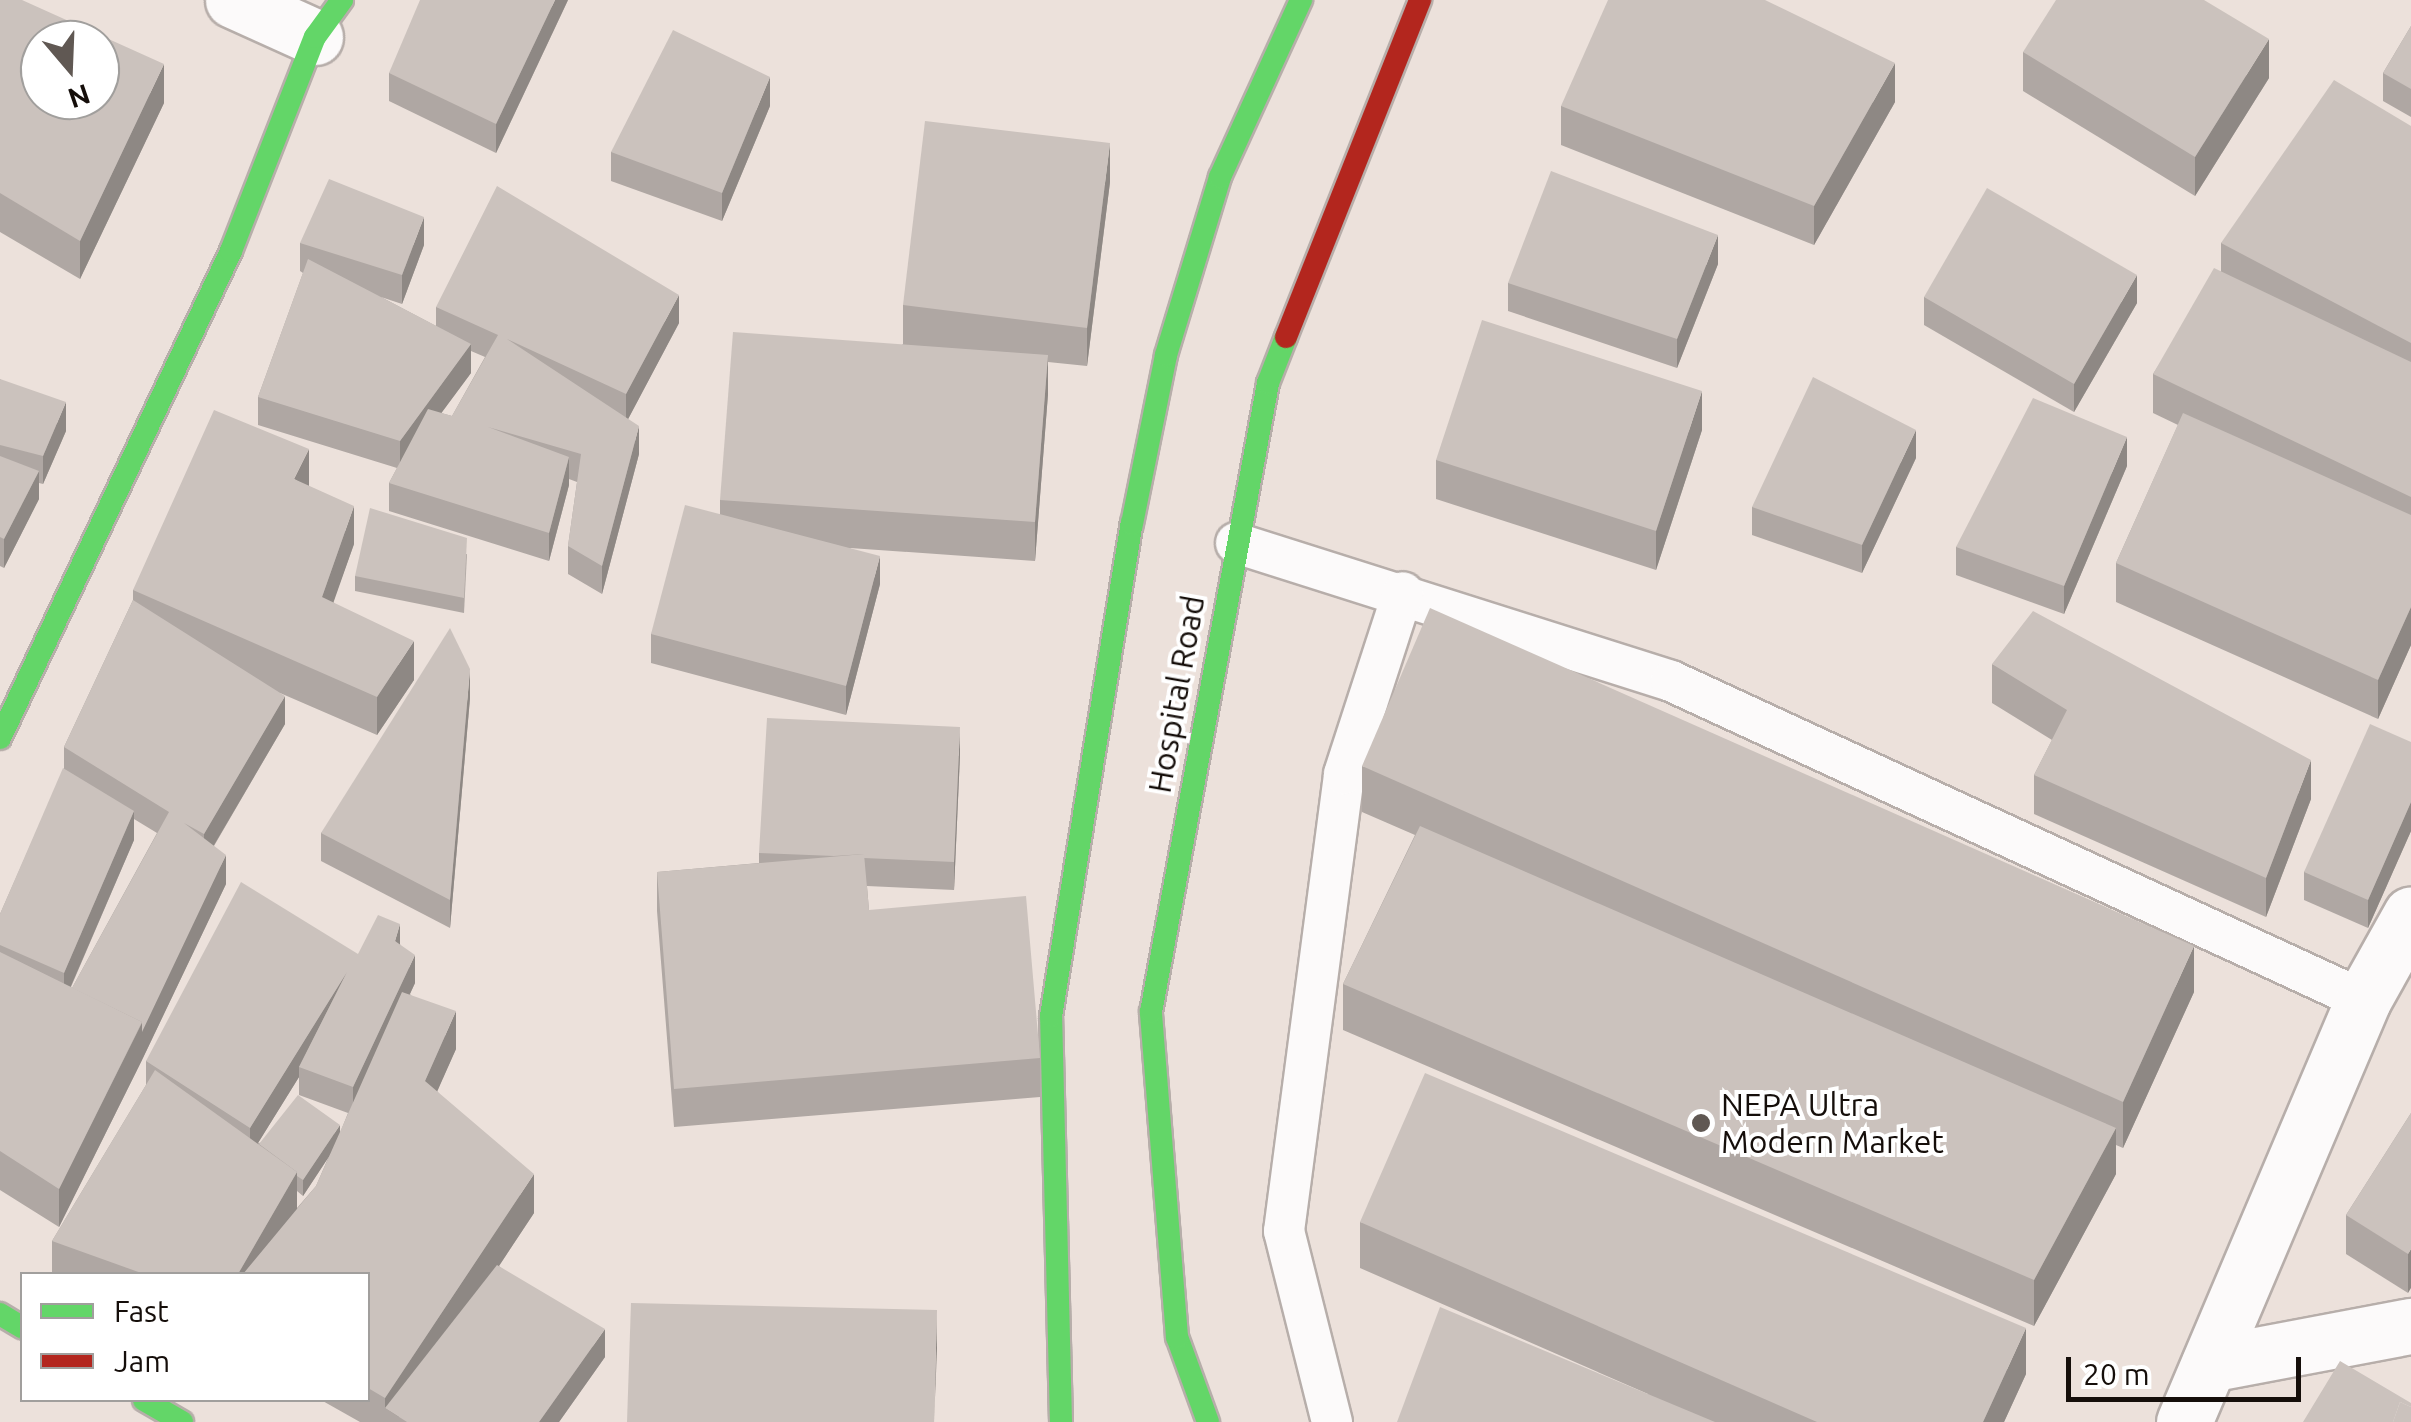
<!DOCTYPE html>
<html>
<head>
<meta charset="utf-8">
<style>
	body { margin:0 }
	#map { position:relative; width:2411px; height:1422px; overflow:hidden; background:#ece1db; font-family:Ubuntu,sans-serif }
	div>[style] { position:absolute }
	.roads { filter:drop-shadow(2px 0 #b7aeaa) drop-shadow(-2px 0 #b7aeaa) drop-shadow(0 2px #b7aeaa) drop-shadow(0 -2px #b7aeaa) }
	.lane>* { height:40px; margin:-20px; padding:0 20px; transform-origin:20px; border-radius:20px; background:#fcfafa }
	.street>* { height:55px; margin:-27.5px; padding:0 27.5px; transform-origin:27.5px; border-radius:27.5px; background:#fcfafa }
	.fast>* { height:22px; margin:-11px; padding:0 11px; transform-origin:11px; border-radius:11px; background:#63d668 }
	.jam>* { height:22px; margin:-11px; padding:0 11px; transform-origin:11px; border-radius:11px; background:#b3261e }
	.wall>* { inset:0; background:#afa7a3 }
	.shaded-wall>* { inset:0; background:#8e8884 }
	.building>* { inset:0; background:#cbc2bd }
	.dots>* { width:28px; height:28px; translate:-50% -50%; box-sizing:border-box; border:5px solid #fff; border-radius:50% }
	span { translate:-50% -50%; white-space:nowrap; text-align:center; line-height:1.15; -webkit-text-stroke:8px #fff; paint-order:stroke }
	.street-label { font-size:32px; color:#150e0a }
	.poi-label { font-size:32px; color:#150e0a }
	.left { translate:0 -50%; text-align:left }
	.legend { position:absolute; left:20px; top:1272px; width:350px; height:130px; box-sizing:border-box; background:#fff; border:2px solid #a19f9d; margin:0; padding:12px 18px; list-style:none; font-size:30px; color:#150e0a }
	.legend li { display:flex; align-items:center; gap:20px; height:50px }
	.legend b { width:50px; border:2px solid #a19f9d }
	.north { position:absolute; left:20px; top:20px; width:100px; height:100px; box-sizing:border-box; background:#fff; border:2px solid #a19f9d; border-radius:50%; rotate:161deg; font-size:28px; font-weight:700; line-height:40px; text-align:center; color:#150e0a }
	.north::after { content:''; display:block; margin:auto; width:35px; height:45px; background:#605853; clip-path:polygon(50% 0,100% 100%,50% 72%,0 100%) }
	.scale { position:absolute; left:2066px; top:1357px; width:235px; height:45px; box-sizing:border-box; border:5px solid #150e0a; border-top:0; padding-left:12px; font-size:30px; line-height:35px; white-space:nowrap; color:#150e0a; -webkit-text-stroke:8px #fff; paint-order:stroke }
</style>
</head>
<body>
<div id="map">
	<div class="roads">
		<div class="lane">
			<i style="left:1236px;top:543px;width:456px;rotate:17.6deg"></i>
			<i style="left:1671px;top:681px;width:762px;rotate:24.75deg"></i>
			<i style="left:1332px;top:1422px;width:197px;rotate:-104.1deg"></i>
			<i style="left:1284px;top:1231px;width:461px;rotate:-82.5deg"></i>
			<i style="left:1344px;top:774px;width:191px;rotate:-72deg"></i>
		</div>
		<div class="street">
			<i style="left:233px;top:0;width:90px;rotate:24.3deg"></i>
			<i style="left:2209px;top:1364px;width:206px;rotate:-10.7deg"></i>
			<i style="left:2184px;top:1422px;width:458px;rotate:-67deg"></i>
			<i style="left:2363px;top:1000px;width:98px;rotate:-60.8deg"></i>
		</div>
		<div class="fast">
			<i style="left:0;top:738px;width:539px;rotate:-64.62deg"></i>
			<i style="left:231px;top:251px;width:230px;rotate:-68.6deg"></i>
			<i style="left:315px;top:37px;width:46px;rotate:-53.9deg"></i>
			<i style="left:0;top:1314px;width:26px;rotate:31deg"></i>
			<i style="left:144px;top:1400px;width:44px;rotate:30.1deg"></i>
			<i style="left:1061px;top:1422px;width:406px;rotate:-91.4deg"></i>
			<i style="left:1051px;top:1016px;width:499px;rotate:-80.7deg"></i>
			<i style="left:1132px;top:524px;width:172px;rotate:-78.6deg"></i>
			<i style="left:1166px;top:355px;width:186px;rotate:-73.1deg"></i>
			<i style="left:1220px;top:177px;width:195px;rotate:-65.4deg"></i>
			<i style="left:1208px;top:1422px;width:90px;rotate:-110deg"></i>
			<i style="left:1177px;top:1337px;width:326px;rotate:-94.6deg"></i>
			<i style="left:1151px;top:1012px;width:640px;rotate:-79.46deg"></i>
			<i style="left:1268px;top:383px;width:49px;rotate:-68.6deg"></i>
		</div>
		<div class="jam">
			<i style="left:1286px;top:337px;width:363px;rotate:-68.3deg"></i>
		</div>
	</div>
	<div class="wall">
		<i style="clip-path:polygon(0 0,164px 103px,80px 279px,0 232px)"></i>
		<i style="clip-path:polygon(568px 0,496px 153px,389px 101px,389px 73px)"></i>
		<i style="clip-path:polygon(2411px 26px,2411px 117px,2383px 101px,2383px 73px)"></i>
		<i style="clip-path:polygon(2023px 52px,2269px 78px,2195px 196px,2023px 91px)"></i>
		<i style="clip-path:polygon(1895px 102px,1814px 245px,1561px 145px,1561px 106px)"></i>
		<i style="clip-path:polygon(770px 106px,722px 221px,611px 181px,611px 152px)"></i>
		<i style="clip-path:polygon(2411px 126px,2411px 645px,2378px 719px,2116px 602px,2116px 563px,2178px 425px,2153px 413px,2153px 374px,2221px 271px,2221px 243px)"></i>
		<i style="clip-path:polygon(1110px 182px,1087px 366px,1048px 362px,1048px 394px,1035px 561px,850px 548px,880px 584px,846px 715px,651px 663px,651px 634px,720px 514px,720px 500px,903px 344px,903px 305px)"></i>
		<i style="clip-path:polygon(evenodd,300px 243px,424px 245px,402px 304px,381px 297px,436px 326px,436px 307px,679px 323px,628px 419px,639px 454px,602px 594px,568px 574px,568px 546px,577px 482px,569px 479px,569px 485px,549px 561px,389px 511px,389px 483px,397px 468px,258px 425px,258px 397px,303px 273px,300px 271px,300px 243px,471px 351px,485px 357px,452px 416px,441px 413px,471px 373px,471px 351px)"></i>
		<i style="clip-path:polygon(1718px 264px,1677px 368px,1508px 311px,1508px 283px)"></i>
		<i style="clip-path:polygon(1924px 297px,2137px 303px,2074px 412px,1924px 325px)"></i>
		<i style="clip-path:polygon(0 379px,66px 431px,43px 484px,39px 483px,39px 499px,4px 568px,0 566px)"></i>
		<i style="clip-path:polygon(1702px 430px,1656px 570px,1436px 499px,1436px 460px)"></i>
		<i style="clip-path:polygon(1916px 458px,1862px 573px,1752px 535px,1752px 507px)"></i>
		<i style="clip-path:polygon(2127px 466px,2064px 614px,1956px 575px,1956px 547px)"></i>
		<i style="clip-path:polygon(evenodd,309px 486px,354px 544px,333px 602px,414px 680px,377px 735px,280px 693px,285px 724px,214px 846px,226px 884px,142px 1060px,59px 1227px,0 1190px,0 914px,64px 769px,64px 747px,133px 600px,133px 590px,309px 486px,134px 819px,157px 833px,72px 988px,71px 987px,134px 840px,134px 819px)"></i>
		<i style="clip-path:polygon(467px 554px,464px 613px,355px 591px,355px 576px)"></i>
		<i style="clip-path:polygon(1992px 664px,2311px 799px,2266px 917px,2034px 814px,2034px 775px,2052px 740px,1992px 703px)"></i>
		<i style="clip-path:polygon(470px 698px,450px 928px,321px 861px,321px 833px)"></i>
		<i style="clip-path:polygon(2411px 742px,2411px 831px,2368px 928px,2304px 900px,2304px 872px)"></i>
		<i style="clip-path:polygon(960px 755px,954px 890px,867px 886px,869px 910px,1040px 1058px,1040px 1097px,674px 1127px,657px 911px,657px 872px,759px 863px,759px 853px)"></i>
		<i style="clip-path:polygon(1362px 766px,2194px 992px,2123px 1148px,2116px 1145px,2116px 1174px,2034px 1326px,1343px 1030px,1343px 984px,1415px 835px,1362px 812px)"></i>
		<i style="clip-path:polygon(evenodd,400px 944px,415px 983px,410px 994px,456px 1049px,437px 1091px,534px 1213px,499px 1266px,605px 1357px,559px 1422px,360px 1422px,321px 1400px,368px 1400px,368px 1274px,52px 1274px,52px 1241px,146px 1085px,146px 1061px,358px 954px,400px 944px,299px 1077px,299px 1095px,348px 1113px,340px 1133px,258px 1143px,299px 1077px,400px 944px,329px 1156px,316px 1186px,297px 1208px,297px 1191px,303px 1196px,329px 1156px)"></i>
		<i style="clip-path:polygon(2411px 1113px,2408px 1293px,2346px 1254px,2346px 1215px)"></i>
		<i style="clip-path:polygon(1360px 1222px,2026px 1374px,2004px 1422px,1397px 1422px,1648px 1394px,1360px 1268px)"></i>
	</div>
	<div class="shaded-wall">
		<i style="clip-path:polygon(555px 0,568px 0,496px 153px,496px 124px)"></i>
		<i style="clip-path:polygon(2269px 39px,2269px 78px,2195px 196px,2195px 157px)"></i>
		<i style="clip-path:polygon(1895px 63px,1895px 102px,1814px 245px,1814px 206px)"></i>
		<i style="clip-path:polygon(164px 64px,164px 103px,80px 279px,80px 241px)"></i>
		<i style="clip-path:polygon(770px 77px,770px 106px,722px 221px,722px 193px)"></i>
		<i style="clip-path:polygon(1110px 143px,1110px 182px,1087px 366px,1087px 328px)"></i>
		<i style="clip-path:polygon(424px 217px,424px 245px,402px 304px,402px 275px)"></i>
		<i style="clip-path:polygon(1718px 235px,1718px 264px,1677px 368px,1677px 339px)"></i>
		<i style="clip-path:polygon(2137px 275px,2137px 303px,2074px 412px,2074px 384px)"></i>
		<i style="clip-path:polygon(679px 295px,679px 323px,626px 423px,626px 394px)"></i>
		<i style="clip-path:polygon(471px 344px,471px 373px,400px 469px,400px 441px)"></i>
		<i style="clip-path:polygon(1048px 355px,1048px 394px,1035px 561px,1035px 522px)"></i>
		<i style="clip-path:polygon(1702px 391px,1702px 430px,1656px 570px,1656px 531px)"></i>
		<i style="clip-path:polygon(66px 402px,66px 431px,43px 484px,43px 456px)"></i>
		<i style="clip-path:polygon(639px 426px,639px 454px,602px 594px,602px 566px)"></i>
		<i style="clip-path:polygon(1916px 430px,1916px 458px,1862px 573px,1862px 545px)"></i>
		<i style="clip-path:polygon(2127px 437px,2127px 466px,2064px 614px,2064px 586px)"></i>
		<i style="clip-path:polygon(309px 449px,309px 488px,294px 479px)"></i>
		<i style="clip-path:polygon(569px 457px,569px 485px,549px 561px,549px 533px)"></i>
		<i style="clip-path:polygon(39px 471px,39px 499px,4px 568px,4px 539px)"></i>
		<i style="clip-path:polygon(354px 506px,354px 544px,322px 635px,322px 597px)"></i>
		<i style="clip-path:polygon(880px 556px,880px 584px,846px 715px,846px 686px)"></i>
		<i style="clip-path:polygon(2411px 607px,2411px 645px,2378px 719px,2378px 680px)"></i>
		<i style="clip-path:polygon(414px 641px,414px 680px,377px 735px,377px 697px)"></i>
		<i style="clip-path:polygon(470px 669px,470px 698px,450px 928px,450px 900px)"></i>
		<i style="clip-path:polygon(285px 696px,285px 724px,204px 862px,204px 834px)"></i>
		<i style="clip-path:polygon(960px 727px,960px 755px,954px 890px,954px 862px)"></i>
		<i style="clip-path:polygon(2311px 760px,2311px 799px,2266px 917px,2266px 878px)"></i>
		<i style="clip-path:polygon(2411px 802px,2411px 831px,2368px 928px,2368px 900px)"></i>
		<i style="clip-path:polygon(134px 811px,134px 840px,64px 1002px,64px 973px)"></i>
		<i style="clip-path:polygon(226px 855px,226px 884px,142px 1060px,59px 1227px,59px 1189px)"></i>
		<i style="clip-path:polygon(400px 924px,400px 952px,395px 941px)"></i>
		<i style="clip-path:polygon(2194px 946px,2194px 992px,2123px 1148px,2123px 1102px)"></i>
		<i style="clip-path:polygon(415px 955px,415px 983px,353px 1115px,353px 1087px)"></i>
		<i style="clip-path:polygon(347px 972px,299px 1067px,299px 1077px,250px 1156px,250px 1128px)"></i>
		<i style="clip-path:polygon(456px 1011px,456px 1049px,425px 1119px,425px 1081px)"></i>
		<i style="clip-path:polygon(340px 1125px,340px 1140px,303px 1196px,303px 1180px)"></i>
		<i style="clip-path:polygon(2116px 1128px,2116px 1174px,2034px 1326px,2034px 1280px)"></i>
		<i style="clip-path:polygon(297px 1172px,297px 1210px,260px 1274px,238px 1274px)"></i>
		<i style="clip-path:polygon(534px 1174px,534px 1213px,399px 1417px,385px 1408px,385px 1398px)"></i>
		<i style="clip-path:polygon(2411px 1249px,2411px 1288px,2408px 1293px,2408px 1254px)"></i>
		<i style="clip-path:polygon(937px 1310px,937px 1349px,934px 1422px)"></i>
		<i style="clip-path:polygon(2026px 1328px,2026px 1374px,2004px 1422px,1983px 1422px)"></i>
		<i style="clip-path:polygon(605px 1329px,605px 1357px,559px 1422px,539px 1422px)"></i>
	</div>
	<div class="building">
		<i style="clip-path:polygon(evenodd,0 0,22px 0,164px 64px,80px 241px,0 193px,0 0,40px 40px,100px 40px,100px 100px,40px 100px,40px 40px)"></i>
		<i style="clip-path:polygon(420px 0,555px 0,496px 124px,389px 73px)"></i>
		<i style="clip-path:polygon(1608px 0,1765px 0,1895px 63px,1814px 206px,1561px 106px)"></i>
		<i style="clip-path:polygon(2056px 0,2204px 0,2269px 39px,2195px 157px,2023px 52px)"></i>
		<i style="clip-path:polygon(2411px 26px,2411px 89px,2383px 73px)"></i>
		<i style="clip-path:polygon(673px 30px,770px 77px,722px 193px,611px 152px)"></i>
		<i style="clip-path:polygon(2334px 80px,2411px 126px,2411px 343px,2221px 243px)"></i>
		<i style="clip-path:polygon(925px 121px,1110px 143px,1087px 328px,903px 305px)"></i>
		<i style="clip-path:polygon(1551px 171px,1718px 235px,1677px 339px,1508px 283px)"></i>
		<i style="clip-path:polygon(329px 179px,424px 217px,402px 275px,300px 243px)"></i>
		<i style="clip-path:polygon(497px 186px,679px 295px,626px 394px,507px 339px,639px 426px,602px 566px,568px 546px,581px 454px,488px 427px,569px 457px,549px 533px,389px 483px,428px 409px,452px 416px,498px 335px,436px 307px)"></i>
		<i style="clip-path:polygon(1987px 188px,2137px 275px,2074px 384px,1924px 297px)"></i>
		<i style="clip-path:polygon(308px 259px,471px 344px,400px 441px,258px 397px)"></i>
		<i style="clip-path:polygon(2214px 268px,2411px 362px,2411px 497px,2153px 374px)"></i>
		<i style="clip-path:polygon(1482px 320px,1702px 391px,1656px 531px,1436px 460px)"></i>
		<i style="clip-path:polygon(733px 332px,1048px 355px,1035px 522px,720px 500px)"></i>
		<i style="clip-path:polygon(1813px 377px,1916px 430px,1862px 545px,1752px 507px)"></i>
		<i style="clip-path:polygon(0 379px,66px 402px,43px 456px,0 445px)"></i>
		<i style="clip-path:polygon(2033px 398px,2127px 437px,2064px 586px,1956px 547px)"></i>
		<i style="clip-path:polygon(214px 410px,309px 449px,294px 479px,354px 506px,322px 597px,414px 641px,377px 697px,133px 590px)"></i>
		<i style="clip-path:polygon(2183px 413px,2411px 515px,2411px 607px,2378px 680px,2116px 563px)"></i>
		<i style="clip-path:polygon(0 456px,39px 471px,4px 539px,0 537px)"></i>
		<i style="clip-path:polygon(685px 505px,880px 556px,846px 686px,651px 634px)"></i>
		<i style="clip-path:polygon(370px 508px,467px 538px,464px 598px,355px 576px)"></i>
		<i style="clip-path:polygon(133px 600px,285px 696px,204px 834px,184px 823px,226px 855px,142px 1032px,142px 1022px,72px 988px,169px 812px,64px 747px)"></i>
		<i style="clip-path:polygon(1430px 608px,2194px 946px,2123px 1102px,1362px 766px)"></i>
		<i style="clip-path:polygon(2033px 611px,2311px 760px,2266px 878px,2034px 775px,2067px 710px,1992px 664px)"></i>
		<i style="clip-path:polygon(450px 628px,470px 669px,450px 900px,321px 833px)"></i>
		<i style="clip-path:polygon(767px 718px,960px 727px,954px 862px,864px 858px,864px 854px,834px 856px,759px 853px)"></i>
		<i style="clip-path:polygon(2370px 724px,2411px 742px,2411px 802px,2368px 900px,2304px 872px)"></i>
		<i style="clip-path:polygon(63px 768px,134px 811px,64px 973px,0 945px,0 914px)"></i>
		<i style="clip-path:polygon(1420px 826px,2116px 1128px,2034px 1280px,1343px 984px)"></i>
		<i style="clip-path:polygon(864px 854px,869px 910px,1026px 896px,1040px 1058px,674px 1089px,657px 872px)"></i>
		<i style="clip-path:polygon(241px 882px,358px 954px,378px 915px,400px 924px,395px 941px,415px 955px,353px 1087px,299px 1067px,347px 972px,250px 1128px,146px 1061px)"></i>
		<i style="clip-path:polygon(0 952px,142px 1022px,59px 1189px,0 1151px)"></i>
		<i style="clip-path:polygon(402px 992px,456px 1011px,425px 1081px,534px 1174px,385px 1398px,368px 1388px,368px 1274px,243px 1274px,316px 1186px)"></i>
		<i style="clip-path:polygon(155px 1070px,297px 1172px,238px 1274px,144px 1274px,52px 1241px)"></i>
		<i style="clip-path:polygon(1425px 1073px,2026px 1328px,1983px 1422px,1817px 1422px,1360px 1222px)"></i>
		<i style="clip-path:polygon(298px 1095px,340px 1125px,303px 1180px,297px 1176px,297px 1172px,259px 1144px)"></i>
		<i style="clip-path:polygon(2411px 1113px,2411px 1249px,2408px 1254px,2346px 1215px)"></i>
		<i style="clip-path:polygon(497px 1265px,605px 1329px,539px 1422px,407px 1422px,385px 1408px)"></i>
		<i style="clip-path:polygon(631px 1303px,937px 1310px,934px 1422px,627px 1422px)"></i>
		<i style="clip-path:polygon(1440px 1307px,1715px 1422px,1397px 1422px)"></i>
		<i style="clip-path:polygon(2340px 1361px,2411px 1403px,2411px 1407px,2400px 1402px,2393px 1422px,2303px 1422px)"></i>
		<i style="clip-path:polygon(2400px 1402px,2411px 1407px,2411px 1422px,2393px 1422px)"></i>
	</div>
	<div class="dots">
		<i style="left:1701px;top:1123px;background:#605853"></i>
	</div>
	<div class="street-label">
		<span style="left:1176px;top:694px;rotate:-80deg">Hospital Road</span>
	</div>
	<div class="poi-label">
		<span class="left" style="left:1721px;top:1123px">NEPA Ultra<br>Modern Market</span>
	</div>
	<ul class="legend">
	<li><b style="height:12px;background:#63d668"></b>Fast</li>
	<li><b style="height:12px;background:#b3261e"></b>Jam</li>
	</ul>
	<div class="north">N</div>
	<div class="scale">20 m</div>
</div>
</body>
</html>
